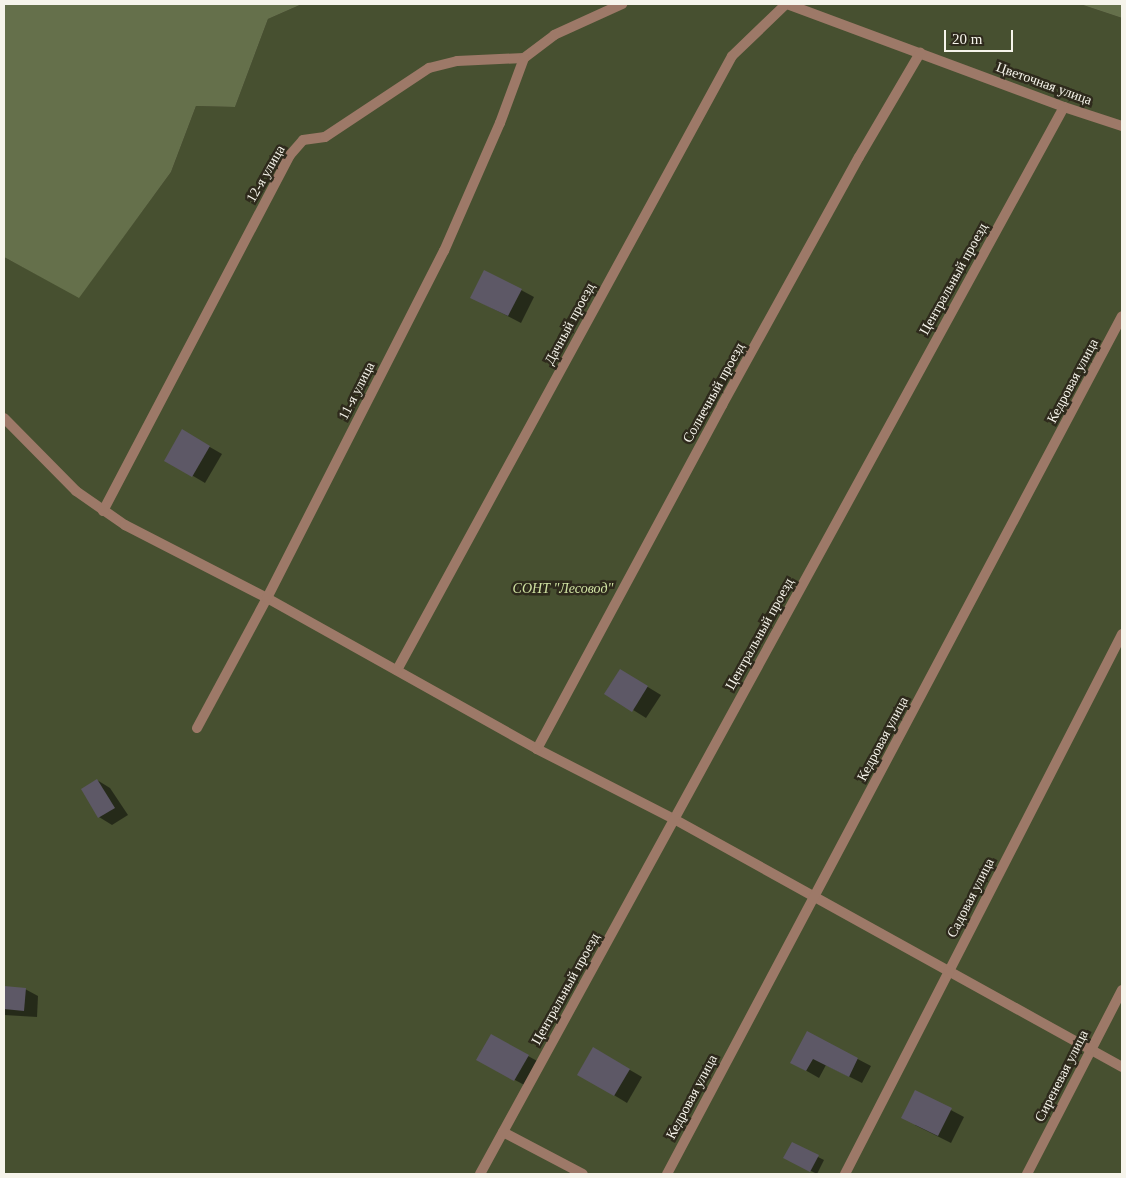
<!DOCTYPE html>
<html>
<head>
<meta charset="utf-8">
<style>
	body { margin:0 }
	#map { position:relative; width:1126px; height:1178px; overflow:hidden; background:#383426; font-family:Georgia,serif }
	div>[style] { position:absolute }
	.green>* { inset:0; background:#475030 }
	.forest>* { inset:0; background:#65704b }
	.shadow>* { inset:0; background:#0007 }
	.building>* { inset:0; background:#5d5866 }
	.street>* { height:10px; margin:-5px; padding:0 5px; transform-origin:5px; border-radius:5px; background:#9d7968 }
	span { translate:-50% -50%; white-space:nowrap; text-align:center; line-height:1.15; -webkit-text-stroke:5px #2e2a1c; paint-order:stroke }
	.street-label { font-size:14px; color:#f6f4eb }
	.park-label { font-size:14px; color:#d1e3a3; font-style:italic }
	.frame { position:absolute; inset:0; border:5px solid #f6f4eb; pointer-events:none }
	.scale { position:absolute; left:944px; top:30px; width:69px; height:22px; box-sizing:border-box; border:2px solid #f6f4eb; border-top:0; padding-left:6px; font-size:15px; line-height:18px; white-space:nowrap; color:#f6f4eb; -webkit-text-stroke:4px #2e2a1c; paint-order:stroke }
</style>
</head>
<body>
<div id="map">
	<div class="green">
		<i style="clip-path:polygon(302px 4px,1080px 4px,1122px 18px,1122px 1174px,4px 1174px,4px 257px,79px 297px,171px 172px,196px 106px,235px 107px,268px 19px)"></i>
	</div>
	<div class="forest">
		<i style="clip-path:polygon(4px 4px,302px 4px,268px 19px,235px 107px,196px 106px,171px 172px,79px 298px,4px 257px)"></i>
		<i style="clip-path:polygon(1080px 4px,1122px 4px,1122px 18px)"></i>
	</div>
	<div class="shadow">
		<i style="clip-path:polygon(521px 290px,534px 297px,521px 323px,484px 304px)"></i>
		<i style="clip-path:polygon(182px 431px,222px 454px,205px 483px,166px 460px)"></i>
		<i style="clip-path:polygon(633px 678px,661px 695px,646px 718px,606px 693px)"></i>
		<i style="clip-path:polygon(97px 780px,110px 788px,128px 815px,112px 825px,99px 817px)"></i>
		<i style="clip-path:polygon(4px 987px,25px 989px,38px 996px,37px 1017px,4px 1015px)"></i>
		<i style="clip-path:polygon(808px 1033px,871px 1066px,862px 1083px,826px 1065px,819px 1078px,791px 1062px)"></i>
		<i style="clip-path:polygon(491px 1036px,541px 1063px,528px 1087px,491px 1067px)"></i>
		<i style="clip-path:polygon(594px 1049px,642px 1077px,627px 1103px,579px 1074px)"></i>
		<i style="clip-path:polygon(915px 1091px,964px 1117px,951px 1143px,915px 1125px)"></i>
		<i style="clip-path:polygon(818px 1157px,824px 1160px,817px 1174px,791px 1161px)"></i>
	</div>
	<div class="building">
		<i style="clip-path:polygon(484px 270px,522px 289px,508px 316px,470px 298px)"></i>
		<i style="clip-path:polygon(182px 429px,210px 446px,192px 477px,164px 461px)"></i>
		<i style="clip-path:polygon(620px 669px,648px 686px,632px 712px,604px 694px)"></i>
		<i style="clip-path:polygon(97px 779px,115px 808px,98px 818px,81px 789px)"></i>
		<i style="clip-path:polygon(4px 986px,26px 988px,24px 1011px,4px 1009px)"></i>
		<i style="clip-path:polygon(807px 1031px,858px 1058px,849px 1077px,813px 1059px,806px 1071px,790px 1063px)"></i>
		<i style="clip-path:polygon(491px 1034px,529px 1055px,514px 1081px,476px 1060px)"></i>
		<i style="clip-path:polygon(593px 1047px,630px 1069px,614px 1096px,577px 1075px)"></i>
		<i style="clip-path:polygon(915px 1090px,952px 1108px,938px 1136px,901px 1118px)"></i>
		<i style="clip-path:polygon(792px 1142px,819px 1155px,810px 1172px,783px 1158px)"></i>
	</div>
	<div class="street">
		<i style="left:787px;top:4px;width:296px;rotate:20.4deg"></i>
		<i style="left:1064px;top:107px;width:61px;rotate:18.1deg"></i>
		<i style="left:4px;top:418px;width:103px;rotate:45.4deg"></i>
		<i style="left:76px;top:491px;width:60px;rotate:34.8deg"></i>
		<i style="left:125px;top:525px;width:160px;rotate:27.2deg"></i>
		<i style="left:267px;top:598px;width:309px;rotate:29.2deg"></i>
		<i style="left:537px;top:749px;width:154px;rotate:27.1deg"></i>
		<i style="left:674px;top:819px;width:512px;rotate:28.97deg"></i>
		<i style="left:103px;top:511px;width:402px;rotate:-62.3deg"></i>
		<i style="left:290px;top:155px;width:20px;rotate:-49deg"></i>
		<i style="left:303px;top:140px;width:22px;rotate:-8deg"></i>
		<i style="left:325px;top:137px;width:125px;rotate:-33.6deg"></i>
		<i style="left:429px;top:68px;width:29px;rotate:-14deg"></i>
		<i style="left:457px;top:61px;width:67px;rotate:-2.6deg"></i>
		<i style="left:524px;top:58px;width:38px;rotate:-37deg"></i>
		<i style="left:554px;top:35px;width:75px;rotate:-24.5deg"></i>
		<i style="left:397px;top:670px;width:699px;rotate:-61.38deg"></i>
		<i style="left:732px;top:56px;width:75px;rotate:-43.9deg"></i>
		<i style="left:197px;top:728px;width:148px;rotate:-61.7deg"></i>
		<i style="left:267px;top:598px;width:390px;rotate:-63deg"></i>
		<i style="left:444px;top:251px;width:140px;rotate:-66.4deg"></i>
		<i style="left:500px;top:123px;width:69px;rotate:-69.7deg"></i>
		<i style="left:537px;top:749px;width:391px;rotate:-61.7deg"></i>
		<i style="left:722px;top:405px;width:283px;rotate:-61.1deg"></i>
		<i style="left:859px;top:157px;width:121px;rotate:-59.6deg"></i>
		<i style="left:503px;top:1132px;width:90px;rotate:27.7deg"></i>
		<i style="left:480px;top:1174px;width:1216px;rotate:-61.31deg"></i>
		<i style="left:667px;top:1174px;width:971px;rotate:-62.06deg"></i>
		<i style="left:845px;top:1174px;width:607px;rotate:-62.84deg"></i>
		<i style="left:1027px;top:1174px;width:207px;rotate:-62.7deg"></i>
	</div>
	<div class="street-label">
		<span style="left:1044px;top:84px;rotate:20deg">Цветочная улица</span>
		<span style="left:266px;top:174px;rotate:-60deg">12-я улица</span>
		<span style="left:954px;top:279px;rotate:-61deg">Центральный проезд</span>
		<span style="left:570px;top:324px;rotate:-62deg">Дачный проезд</span>
		<span style="left:1073px;top:381px;rotate:-62deg">Кедровая улица</span>
		<span style="left:357px;top:391px;rotate:-63deg">11-я улица</span>
		<span style="left:714px;top:393px;rotate:-61deg">Солнечный проезд</span>
		<span style="left:760px;top:634px;rotate:-61deg">Центральный проезд</span>
		<span style="left:883px;top:739px;rotate:-62deg">Кедровая улица</span>
		<span style="left:971px;top:898px;rotate:-63deg">Садовая улица</span>
		<span style="left:566px;top:989px;rotate:-61deg">Центральный проезд</span>
		<span style="left:1062px;top:1076px;rotate:-63deg">Сиреневая улица</span>
		<span style="left:692px;top:1097px;rotate:-62deg">Кедровая улица</span>
	</div>
	<div class="park-label">
		<span style="left:563px;top:589px">СОНТ "Лесовод"</span>
	</div>
	<div class="frame"></div>
	<div class="scale">20 m</div>
</div>
</body>
</html>
